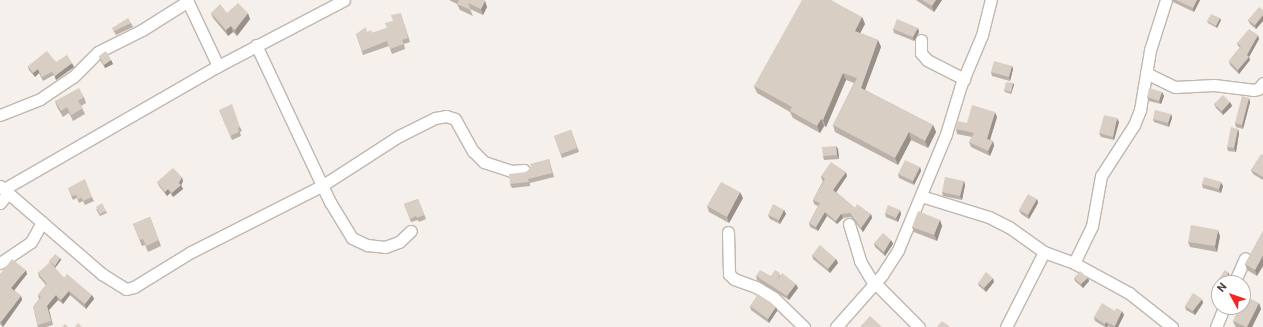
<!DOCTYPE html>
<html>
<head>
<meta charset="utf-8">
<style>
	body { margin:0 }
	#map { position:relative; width:1263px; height:327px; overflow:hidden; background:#f5f0eb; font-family:Roboto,sans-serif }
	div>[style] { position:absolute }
	.roads { filter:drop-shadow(1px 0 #c0b7ae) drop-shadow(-1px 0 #c0b7ae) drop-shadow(0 1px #c0b7ae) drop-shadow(0 -1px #c0b7ae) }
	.minor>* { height:11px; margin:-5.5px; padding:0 5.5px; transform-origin:5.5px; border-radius:5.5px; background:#fff }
	.wall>* { inset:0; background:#bbb1a9 }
	.shaded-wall>* { inset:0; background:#989089 }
	.building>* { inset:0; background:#d9cec4 }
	span { translate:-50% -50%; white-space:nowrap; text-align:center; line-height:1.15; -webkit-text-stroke:3.5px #fff; paint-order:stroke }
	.north { position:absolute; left:1211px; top:275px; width:40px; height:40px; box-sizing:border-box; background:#fff; border:1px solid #b6b3b0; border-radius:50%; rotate:310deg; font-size:11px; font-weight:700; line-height:16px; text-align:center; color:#494039 }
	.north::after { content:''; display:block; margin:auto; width:14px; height:18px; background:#f12626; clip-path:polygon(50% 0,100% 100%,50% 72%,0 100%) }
</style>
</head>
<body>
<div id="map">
	<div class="roads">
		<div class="minor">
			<i style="left:187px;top:0;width:73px;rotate:64.8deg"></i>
			<i style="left:921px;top:40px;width:13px;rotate:90deg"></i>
			<i style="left:921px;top:53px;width:9px;rotate:49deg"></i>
			<i style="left:927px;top:60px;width:42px;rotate:27.2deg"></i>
			<i style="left:256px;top:45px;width:174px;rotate:64.8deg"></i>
			<i style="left:330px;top:202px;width:42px;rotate:58.6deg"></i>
			<i style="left:352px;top:238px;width:17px;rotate:25deg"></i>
			<i style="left:367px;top:245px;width:18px;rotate:6deg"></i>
			<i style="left:385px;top:247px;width:15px;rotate:-20deg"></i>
			<i style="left:399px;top:242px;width:16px;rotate:-43deg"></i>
			<i style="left:1146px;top:73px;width:32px;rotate:26deg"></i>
			<i style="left:1175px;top:87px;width:39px;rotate:-3deg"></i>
			<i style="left:1214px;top:85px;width:39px;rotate:7deg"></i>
			<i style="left:1253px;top:90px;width:5px;rotate:-11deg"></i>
			<i style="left:1258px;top:89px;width:8px;rotate:-50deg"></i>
			<i style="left:0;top:115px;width:43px;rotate:-21.8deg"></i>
			<i style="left:40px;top:99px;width:40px;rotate:-34deg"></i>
			<i style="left:73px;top:77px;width:35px;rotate:-45deg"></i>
			<i style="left:98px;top:52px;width:49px;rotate:-26.6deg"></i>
			<i style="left:142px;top:30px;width:54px;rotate:-32.2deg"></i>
			<i style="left:0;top:186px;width:135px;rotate:40.8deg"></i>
			<i style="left:102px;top:274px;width:28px;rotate:32deg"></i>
			<i style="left:126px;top:289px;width:8px;rotate:-14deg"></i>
			<i style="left:134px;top:287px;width:67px;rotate:-31.6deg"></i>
			<i style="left:191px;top:252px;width:148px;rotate:-26.9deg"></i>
			<i style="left:323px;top:185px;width:90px;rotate:-32.8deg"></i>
			<i style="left:399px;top:136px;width:40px;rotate:-26.6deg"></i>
			<i style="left:435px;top:118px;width:11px;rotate:-10deg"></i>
			<i style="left:446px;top:116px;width:9px;rotate:18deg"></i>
			<i style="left:455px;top:119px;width:37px;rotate:61deg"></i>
			<i style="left:473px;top:151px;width:16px;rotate:45deg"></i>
			<i style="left:484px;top:162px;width:28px;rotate:18deg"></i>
			<i style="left:511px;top:171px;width:13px;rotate:-4deg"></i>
			<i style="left:4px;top:189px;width:247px;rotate:-29.9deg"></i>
			<i style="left:218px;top:66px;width:142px;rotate:-27.6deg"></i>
			<i style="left:921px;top:196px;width:71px;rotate:17.2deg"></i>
			<i style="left:989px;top:217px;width:22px;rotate:27deg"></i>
			<i style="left:1009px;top:227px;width:43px;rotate:35.5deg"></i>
			<i style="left:1044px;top:252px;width:32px;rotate:20deg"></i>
			<i style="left:1074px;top:263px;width:63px;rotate:28.6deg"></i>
			<i style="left:1129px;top:293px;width:55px;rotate:38.3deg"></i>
			<i style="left:0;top:203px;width:13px;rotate:-51deg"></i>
			<i style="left:849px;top:224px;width:39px;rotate:73deg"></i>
			<i style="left:860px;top:261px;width:27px;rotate:59deg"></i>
			<i style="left:728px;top:232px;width:42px;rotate:88.6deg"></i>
			<i style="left:729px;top:274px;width:7px;rotate:45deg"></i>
			<i style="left:734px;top:279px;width:23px;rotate:20deg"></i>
			<i style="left:756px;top:287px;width:21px;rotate:31deg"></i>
			<i style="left:774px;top:298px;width:42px;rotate:44deg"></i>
			<i style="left:0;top:263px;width:37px;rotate:-34deg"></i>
			<i style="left:31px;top:242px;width:23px;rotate:-61deg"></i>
			<i style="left:1074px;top:263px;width:41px;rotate:-64.1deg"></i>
			<i style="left:1092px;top:226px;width:51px;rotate:-79.8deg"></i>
			<i style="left:1101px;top:176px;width:61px;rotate:-57.1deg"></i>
			<i style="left:1134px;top:125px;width:16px;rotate:-68deg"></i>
			<i style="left:1140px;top:110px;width:61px;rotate:-80.5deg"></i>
			<i style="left:1150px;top:50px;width:52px;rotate:-72.3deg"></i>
			<i style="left:875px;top:283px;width:62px;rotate:45deg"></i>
			<i style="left:1234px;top:283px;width:27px;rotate:-66deg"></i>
			<i style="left:836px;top:327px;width:69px;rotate:-48.5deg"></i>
			<i style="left:882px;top:275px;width:30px;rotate:-57deg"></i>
			<i style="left:898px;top:250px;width:126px;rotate:-67.5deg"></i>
			<i style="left:946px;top:134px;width:51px;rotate:-73deg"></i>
			<i style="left:961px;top:85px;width:54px;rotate:-67.2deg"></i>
			<i style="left:982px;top:35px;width:36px;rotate:-76deg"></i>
			<i style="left:1006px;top:327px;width:84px;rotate:-63.1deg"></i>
			<i style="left:1216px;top:327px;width:22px;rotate:-68deg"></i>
		</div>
	</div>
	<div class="wall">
		<i style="clip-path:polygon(449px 0,483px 0,485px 1px,487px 7px,483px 15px,470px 9px,473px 16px,460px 10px,457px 4px)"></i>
		<i style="clip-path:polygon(916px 0,942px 0,934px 12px)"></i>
		<i style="clip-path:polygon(1172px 0,1200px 0,1194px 12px,1173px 2px)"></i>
		<i style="clip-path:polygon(1263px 10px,1263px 21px,1256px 29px,1250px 24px,1248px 20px)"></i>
		<i style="clip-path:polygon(211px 13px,227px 13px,250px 19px,237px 36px,233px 32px,228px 36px,213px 18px)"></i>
		<i style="clip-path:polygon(402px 17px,410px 42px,404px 44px,405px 49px,392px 54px,389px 46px,363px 55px,356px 34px,367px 32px,372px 33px,387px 28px)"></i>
		<i style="clip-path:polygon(862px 17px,865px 24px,860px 33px,878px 40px,881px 47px,865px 90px,933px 125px,936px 132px,928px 148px,911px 140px,898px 165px,835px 132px,833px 125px,854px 83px,846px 80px,826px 127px,824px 126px,820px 133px,793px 118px,790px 112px,757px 93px,754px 86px)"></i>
		<i style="clip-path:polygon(1221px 20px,1217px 28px,1208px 23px,1207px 21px)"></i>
		<i style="clip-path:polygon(131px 23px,133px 27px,116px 35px,112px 28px)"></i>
		<i style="clip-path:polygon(918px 28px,919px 32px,914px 41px,894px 33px,893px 29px)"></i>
		<i style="clip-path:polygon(1259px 39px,1249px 57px,1250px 60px,1239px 74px,1230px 65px,1229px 61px,1240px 47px,1238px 46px,1237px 43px)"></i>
		<i style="clip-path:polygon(99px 56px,111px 60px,113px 64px,105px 68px,100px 60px)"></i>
		<i style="clip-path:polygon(56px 62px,74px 67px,56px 80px,54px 75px,43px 81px,39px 73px,35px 77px,29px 70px,28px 66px)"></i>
		<i style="clip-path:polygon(1012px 66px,1013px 69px,1010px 81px,992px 76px,991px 72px)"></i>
		<i style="clip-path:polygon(1013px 83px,1014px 85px,1011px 94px,1005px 92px,1004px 90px)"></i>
		<i style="clip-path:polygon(1162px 92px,1164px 96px,1161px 104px,1149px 101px,1147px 97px)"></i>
		<i style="clip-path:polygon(84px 97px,86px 103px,81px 106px,85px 114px,73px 121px,69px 113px,63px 117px,57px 107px,55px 101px)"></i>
		<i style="clip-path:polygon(1249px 98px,1250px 102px,1243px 129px,1236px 127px,1235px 123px)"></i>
		<i style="clip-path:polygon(1230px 102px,1232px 106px,1223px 115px,1216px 108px,1214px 104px)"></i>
		<i style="clip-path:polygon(219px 110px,240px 127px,242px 131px,240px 132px,241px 136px,232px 140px)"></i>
		<i style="clip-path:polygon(1171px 114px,1172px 118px,1169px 127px,1154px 122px,1153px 119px)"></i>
		<i style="clip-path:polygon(997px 117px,990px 140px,993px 141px,994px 146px,990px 156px,971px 147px,969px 142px,972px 137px,957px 134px,956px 129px,967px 123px)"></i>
		<i style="clip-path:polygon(1119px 122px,1114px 140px,1101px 137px,1099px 133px)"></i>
		<i style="clip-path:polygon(1238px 129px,1239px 133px,1236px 152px,1228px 151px,1227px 147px)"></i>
		<i style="clip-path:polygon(571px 130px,579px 152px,562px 158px,554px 136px)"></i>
		<i style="clip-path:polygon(836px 146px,838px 149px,839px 159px,824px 160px,823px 156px)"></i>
		<i style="clip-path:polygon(1263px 155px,1263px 180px,1253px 174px,1251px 170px)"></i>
		<i style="clip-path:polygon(549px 159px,554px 177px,530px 183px,530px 186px,512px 188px,510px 184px,526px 172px)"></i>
		<i style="clip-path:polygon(920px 167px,921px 171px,914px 185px,899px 178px,898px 174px)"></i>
		<i style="clip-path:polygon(821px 176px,847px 176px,836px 192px,855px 208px,871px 214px,872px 218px,863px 232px,851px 217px,843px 218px,837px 224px,827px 216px,818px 231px,810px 227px,809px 223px,818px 206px,814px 204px,813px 200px,823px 181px,822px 180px)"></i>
		<i style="clip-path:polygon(183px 181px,181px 185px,183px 189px,173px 197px,170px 193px,167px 196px,159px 186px,157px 182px)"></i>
		<i style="clip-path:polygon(964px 181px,965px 185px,962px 200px,943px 196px,942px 192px)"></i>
		<i style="clip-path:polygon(1202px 184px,1223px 186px,1221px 193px,1203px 188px)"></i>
		<i style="clip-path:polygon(68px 188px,92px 197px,94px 201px,85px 205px,83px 201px,79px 203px,77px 198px,73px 200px)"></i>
		<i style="clip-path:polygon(743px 198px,729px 223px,709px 212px,707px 206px)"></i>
		<i style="clip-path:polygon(418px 199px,426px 219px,419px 222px,418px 220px,411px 222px,404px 204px)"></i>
		<i style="clip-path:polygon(1037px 199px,1038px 203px,1029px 219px,1021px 214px,1019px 210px)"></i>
		<i style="clip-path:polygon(96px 209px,106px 211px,107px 213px,100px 216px)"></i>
		<i style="clip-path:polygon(784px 210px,786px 214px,780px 224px,770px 219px,768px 215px)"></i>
		<i style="clip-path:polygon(885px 213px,901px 214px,898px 222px,886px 217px)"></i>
		<i style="clip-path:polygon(150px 217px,161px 246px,148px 252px,145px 245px,142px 246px,133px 224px)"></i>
		<i style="clip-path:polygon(940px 220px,942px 226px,937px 241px,914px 232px,912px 227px)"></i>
		<i style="clip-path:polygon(1263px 231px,1257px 276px,1247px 270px,1245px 264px)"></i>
		<i style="clip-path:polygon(1220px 236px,1217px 252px,1190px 247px,1188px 242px)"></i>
		<i style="clip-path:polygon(891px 240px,893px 244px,885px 256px,875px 247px,874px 243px)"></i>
		<i style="clip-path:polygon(812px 255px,836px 259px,838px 263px,830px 273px,813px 259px)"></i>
		<i style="clip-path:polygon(60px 258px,61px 260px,55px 268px,53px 266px,64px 278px,92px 295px,94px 299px,86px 309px,70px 295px,63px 304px,58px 300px,49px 310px,53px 325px,46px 327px,38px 327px,33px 307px,39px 299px,38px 295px,46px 285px,39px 277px,38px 273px,50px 263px,49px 261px)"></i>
		<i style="clip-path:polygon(0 274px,27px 274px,14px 290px,21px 296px,22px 300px,3px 327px,0 324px)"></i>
		<i style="clip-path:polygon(780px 275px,798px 288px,789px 300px,757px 280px,756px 276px,771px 276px)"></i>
		<i style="clip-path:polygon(1230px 276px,1228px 283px,1219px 283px,1219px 292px,1215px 290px,1214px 286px)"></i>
		<i style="clip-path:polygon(1074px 278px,1088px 278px,1089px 281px,1083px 288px,1075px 281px)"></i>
		<i style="clip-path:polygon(994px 282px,986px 292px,979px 286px,978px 283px)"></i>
		<i style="clip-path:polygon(1203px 303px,1195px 315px,1186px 310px,1185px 306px)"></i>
		<i style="clip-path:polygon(1259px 303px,1261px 309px,1252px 327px,1236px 327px,1235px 326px,1233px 321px)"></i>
		<i style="clip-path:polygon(750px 306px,776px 307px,777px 311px,769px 323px,751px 310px)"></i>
		<i style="clip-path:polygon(1115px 311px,1124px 315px,1118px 327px,1110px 327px,1108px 326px,1107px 327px,1105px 327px,1095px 321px,1094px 317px)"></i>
	</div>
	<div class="shaded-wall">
		<i style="clip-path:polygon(936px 0,942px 0,934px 12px,932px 6px)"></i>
		<i style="clip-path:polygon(1197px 0,1200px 0,1194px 12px,1193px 8px)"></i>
		<i style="clip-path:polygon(485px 1px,487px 7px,483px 15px,481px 9px)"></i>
		<i style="clip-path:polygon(248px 13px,250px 19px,237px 36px,235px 30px)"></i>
		<i style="clip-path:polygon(1263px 15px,1263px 21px,1256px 29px,1255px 25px)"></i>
		<i style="clip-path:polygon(862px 17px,865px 24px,857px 39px,855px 31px)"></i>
		<i style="clip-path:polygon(1220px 18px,1221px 20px,1217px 28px,1216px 26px)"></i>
		<i style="clip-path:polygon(231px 26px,233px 32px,228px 36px,226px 30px)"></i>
		<i style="clip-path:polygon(918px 28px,919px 32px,914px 41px,913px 37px)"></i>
		<i style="clip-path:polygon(1258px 35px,1259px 39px,1249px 57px,1250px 60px,1239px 74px,1238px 70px)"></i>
		<i style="clip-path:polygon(878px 40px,881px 47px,863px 95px,861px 88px)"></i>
		<i style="clip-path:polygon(111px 60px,113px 64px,105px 68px,104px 65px)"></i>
		<i style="clip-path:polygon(72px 63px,74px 67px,56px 80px,55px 76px)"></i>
		<i style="clip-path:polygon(1012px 66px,1013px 69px,1010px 81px,1009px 77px)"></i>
		<i style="clip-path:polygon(38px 69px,39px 73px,35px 77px,33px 73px)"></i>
		<i style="clip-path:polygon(843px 73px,846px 80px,826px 127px,823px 120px)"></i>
		<i style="clip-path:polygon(1013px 83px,1014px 85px,1011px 94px,1011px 92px)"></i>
		<i style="clip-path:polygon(1162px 92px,1164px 96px,1161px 104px,1159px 101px)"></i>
		<i style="clip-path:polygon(1249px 98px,1250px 102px,1243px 129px,1242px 125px)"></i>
		<i style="clip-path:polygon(1230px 102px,1232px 106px,1223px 115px,1222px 111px)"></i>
		<i style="clip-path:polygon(995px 112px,997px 117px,989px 143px,987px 139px)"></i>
		<i style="clip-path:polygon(1171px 114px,1172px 118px,1169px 127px,1168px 123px)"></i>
		<i style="clip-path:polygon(1117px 118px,1119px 122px,1114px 140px,1113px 137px)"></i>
		<i style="clip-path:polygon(821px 119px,824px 126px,820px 133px,817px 126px)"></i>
		<i style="clip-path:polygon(933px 125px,936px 132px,928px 148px,925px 141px)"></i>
		<i style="clip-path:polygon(1238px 129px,1239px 133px,1236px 152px,1234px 148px)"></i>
		<i style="clip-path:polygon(909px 132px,911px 140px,898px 165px,895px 158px)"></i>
		<i style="clip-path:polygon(993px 141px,994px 146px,990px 156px,988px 151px)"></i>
		<i style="clip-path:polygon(836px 146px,838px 149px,839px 159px,837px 155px)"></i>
		<i style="clip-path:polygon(920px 167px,921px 171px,914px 185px,913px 181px)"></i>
		<i style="clip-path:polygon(846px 172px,847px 176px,835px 194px,833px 190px)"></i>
		<i style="clip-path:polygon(182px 177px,183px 181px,181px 186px,181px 185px,183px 189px,173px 197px,172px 193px)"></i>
		<i style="clip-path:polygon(964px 181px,965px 185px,962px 200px,960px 196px)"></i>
		<i style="clip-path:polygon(1221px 182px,1223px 186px,1221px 193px,1219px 189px)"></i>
		<i style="clip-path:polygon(168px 189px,170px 193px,167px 196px,165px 192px)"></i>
		<i style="clip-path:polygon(740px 192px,743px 198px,729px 223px,727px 217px)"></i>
		<i style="clip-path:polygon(1037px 199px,1038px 203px,1029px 219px,1028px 215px)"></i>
		<i style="clip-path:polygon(784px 210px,786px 214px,780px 224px,779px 220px)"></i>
		<i style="clip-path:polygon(900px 210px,901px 214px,898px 222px,896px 218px)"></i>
		<i style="clip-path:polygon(825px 212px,827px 216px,818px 231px,816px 227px)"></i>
		<i style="clip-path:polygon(841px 214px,843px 218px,837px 224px,836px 221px)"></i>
		<i style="clip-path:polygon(871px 214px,872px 218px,863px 232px,861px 228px)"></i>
		<i style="clip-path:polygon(940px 220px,942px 226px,937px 241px,934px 235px)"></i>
		<i style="clip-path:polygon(1218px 230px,1220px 236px,1217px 252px,1215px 246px)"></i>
		<i style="clip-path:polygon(891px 240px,893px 244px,885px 256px,884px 252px)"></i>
		<i style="clip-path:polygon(1263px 255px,1263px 266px,1257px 276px,1255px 270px)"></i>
		<i style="clip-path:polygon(60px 258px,61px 260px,55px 268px,55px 266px)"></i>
		<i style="clip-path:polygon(836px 259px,838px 263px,830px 273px,828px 269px)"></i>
		<i style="clip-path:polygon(26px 270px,27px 274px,13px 292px,11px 288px)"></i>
		<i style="clip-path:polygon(1228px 272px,1230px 276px,1228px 283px,1226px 283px)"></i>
		<i style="clip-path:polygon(993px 278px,994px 282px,986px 292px,984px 288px)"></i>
		<i style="clip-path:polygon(1088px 278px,1089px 281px,1083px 288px,1081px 284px)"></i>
		<i style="clip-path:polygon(796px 284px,798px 288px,789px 300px,787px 296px)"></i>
		<i style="clip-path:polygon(69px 291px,70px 295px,63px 304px,61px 300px)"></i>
		<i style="clip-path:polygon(56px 295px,58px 300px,49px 310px,53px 325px,47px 306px)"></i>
		<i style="clip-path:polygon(92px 295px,94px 299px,86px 309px,85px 304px)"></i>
		<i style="clip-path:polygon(21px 296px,22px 300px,3px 327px,1px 322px)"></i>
		<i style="clip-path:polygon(1202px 299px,1203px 303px,1195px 315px,1193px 311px)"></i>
		<i style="clip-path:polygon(1259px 303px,1261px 309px,1252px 327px,1247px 327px)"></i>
		<i style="clip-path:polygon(776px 307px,777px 311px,769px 323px,768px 319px)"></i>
		<i style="clip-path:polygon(1122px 311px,1124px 315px,1118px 327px,1115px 327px,1115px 326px)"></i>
		<i style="clip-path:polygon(1106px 322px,1108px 326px,1107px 327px,1106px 327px,1105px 324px)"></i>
	</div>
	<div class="building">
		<i style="clip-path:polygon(459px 0,483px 0,485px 1px,481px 9px,468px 3px,471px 10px,457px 4px)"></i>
		<i style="clip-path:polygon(802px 0,831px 0,862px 17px,855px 31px,878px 40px,861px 88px,933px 125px,925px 141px,909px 132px,895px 158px,833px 125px,857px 78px,843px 73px,823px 120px,821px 119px,817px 126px,790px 111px,792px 107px,754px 86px)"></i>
		<i style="clip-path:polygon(922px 0,936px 0,932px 6px)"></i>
		<i style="clip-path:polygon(1176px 0,1197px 0,1193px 8px)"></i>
		<i style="clip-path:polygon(238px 3px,248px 13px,235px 30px,231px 26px,226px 30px,211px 13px,220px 4px,227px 13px)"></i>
		<i style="clip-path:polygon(1259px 7px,1263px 10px,1263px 15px,1255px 25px,1248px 20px)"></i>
		<i style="clip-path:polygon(401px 13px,408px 38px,402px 40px,404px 44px,390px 49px,387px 41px,362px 51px,356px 34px,366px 27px,367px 32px,371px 30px,372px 33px,387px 28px,385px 23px,393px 21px,391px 15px)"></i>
		<i style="clip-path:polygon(1211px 14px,1220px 18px,1216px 26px,1207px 21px)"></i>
		<i style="clip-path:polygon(128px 18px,131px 23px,114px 31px,112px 28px)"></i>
		<i style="clip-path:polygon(897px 19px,918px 28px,913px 37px,893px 29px)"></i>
		<i style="clip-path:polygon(1249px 29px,1258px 35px,1247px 55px,1249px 57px,1238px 70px,1229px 61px,1241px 46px,1237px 43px)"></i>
		<i style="clip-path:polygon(47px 51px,56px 62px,67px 55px,72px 63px,55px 76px,52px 72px,42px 77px,38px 69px,33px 73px,28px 66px)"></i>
		<i style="clip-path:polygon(106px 51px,111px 60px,104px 65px,99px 56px)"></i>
		<i style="clip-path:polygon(994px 61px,1012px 66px,1009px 77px,991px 72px)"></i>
		<i style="clip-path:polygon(1006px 82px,1013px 83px,1011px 92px,1004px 90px)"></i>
		<i style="clip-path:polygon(79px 88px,84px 97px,78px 101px,83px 108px,71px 115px,67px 107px,61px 111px,55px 101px)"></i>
		<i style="clip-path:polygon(1149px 88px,1162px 92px,1159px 101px,1147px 97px)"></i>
		<i style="clip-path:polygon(1223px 95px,1230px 102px,1222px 111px,1214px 104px)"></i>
		<i style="clip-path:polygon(1242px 96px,1249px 98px,1242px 125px,1235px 123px)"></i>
		<i style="clip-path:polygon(232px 104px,240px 127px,238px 128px,239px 132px,230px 136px,219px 110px)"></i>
		<i style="clip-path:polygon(972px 105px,995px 112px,987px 139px,993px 141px,988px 151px,969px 142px,974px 133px,956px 129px,957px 121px,967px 123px)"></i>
		<i style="clip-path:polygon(1155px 110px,1171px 114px,1168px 123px,1153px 119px)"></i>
		<i style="clip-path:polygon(1104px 115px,1117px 118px,1113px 137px,1099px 133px)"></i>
		<i style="clip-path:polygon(1231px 127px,1238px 129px,1234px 148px,1227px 147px)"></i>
		<i style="clip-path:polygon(571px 130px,577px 148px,561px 154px,554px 136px)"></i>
		<i style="clip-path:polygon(836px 146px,837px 155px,823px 156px,822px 147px)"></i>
		<i style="clip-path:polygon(1261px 154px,1263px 155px,1263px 177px,1251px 170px)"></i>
		<i style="clip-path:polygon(549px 159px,552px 173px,528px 179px,529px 182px,510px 184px,509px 174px,526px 172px,531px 167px,530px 164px)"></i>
		<i style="clip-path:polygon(905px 160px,920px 167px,913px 181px,898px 174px)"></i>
		<i style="clip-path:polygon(831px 162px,846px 172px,833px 190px,855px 208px,857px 204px,871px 214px,861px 228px,850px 213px,841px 214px,836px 221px,825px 212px,816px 227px,809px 223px,820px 203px,813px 200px,825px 179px,821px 176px)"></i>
		<i style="clip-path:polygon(173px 168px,182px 177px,179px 183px,181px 185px,172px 193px,168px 189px,165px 192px,157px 182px)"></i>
		<i style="clip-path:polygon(945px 177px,964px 181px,960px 196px,942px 192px)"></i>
		<i style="clip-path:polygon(1204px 177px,1221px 182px,1219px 189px,1202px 184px)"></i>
		<i style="clip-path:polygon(85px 179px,92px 197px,83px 201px,82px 198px,78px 199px,76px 195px,72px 196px,68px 188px)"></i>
		<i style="clip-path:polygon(721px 182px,740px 192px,727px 217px,707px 206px)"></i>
		<i style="clip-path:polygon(1028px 194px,1037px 199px,1028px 215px,1019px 210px)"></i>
		<i style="clip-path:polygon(418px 199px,424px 215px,417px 218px,416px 216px,410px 219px,404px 204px)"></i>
		<i style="clip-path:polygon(102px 203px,106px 211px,100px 214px,96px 207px)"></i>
		<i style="clip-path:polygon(773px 204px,784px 210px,779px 220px,768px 215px)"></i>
		<i style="clip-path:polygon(888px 205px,900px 210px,896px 218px,885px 213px)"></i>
		<i style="clip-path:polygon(918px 211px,940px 220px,934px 235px,912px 227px)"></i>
		<i style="clip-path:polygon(150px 217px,159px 240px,146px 246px,143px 239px,140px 240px,133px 224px)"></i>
		<i style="clip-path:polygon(1191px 225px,1218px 230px,1215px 246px,1188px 242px)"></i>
		<i style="clip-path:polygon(1263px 231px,1263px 255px,1255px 270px,1245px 264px)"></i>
		<i style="clip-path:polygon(883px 233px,891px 240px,884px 252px,874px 243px)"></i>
		<i style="clip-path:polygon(820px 245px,836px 259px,828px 269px,812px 255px)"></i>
		<i style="clip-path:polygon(55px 254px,60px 258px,55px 266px,49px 261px)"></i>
		<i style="clip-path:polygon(12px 259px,26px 270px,11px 288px,21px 296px,1px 322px,0 321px,0 274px)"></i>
		<i style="clip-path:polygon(50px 262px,64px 278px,67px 274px,92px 295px,85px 304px,69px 291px,61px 300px,56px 295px,47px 306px,51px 321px,38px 325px,33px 307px,41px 297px,38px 295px,47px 284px,38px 273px)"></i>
		<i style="clip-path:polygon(760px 270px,771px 276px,775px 270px,780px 273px,777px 280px,782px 273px,796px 284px,787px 296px,756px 276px)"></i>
		<i style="clip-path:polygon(1225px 270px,1228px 272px,1226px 282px,1226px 283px,1219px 283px,1219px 289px,1214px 286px)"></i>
		<i style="clip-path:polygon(1080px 271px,1088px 278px,1081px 284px,1074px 278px)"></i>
		<i style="clip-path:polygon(986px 272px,993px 278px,984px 288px,978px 283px)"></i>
		<i style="clip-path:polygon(1193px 293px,1202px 299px,1193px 311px,1185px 306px)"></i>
		<i style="clip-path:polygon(758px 294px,776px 307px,768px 319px,750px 306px)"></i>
		<i style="clip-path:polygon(1245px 296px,1259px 303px,1247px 327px,1246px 327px,1233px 321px,1239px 307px,1243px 307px,1243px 300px)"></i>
		<i style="clip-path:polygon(1102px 303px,1115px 311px,1116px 308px,1122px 311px,1115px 326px,1106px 322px,1105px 324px,1094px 317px)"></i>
		<i style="clip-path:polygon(870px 316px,882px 327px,860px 327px)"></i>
		<i style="clip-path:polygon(942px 321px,950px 327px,937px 327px)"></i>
		<i style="clip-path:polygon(78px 323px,82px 327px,75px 327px)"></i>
		<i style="clip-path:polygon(65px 324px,68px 327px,62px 327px)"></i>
	</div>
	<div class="north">N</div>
</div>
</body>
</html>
